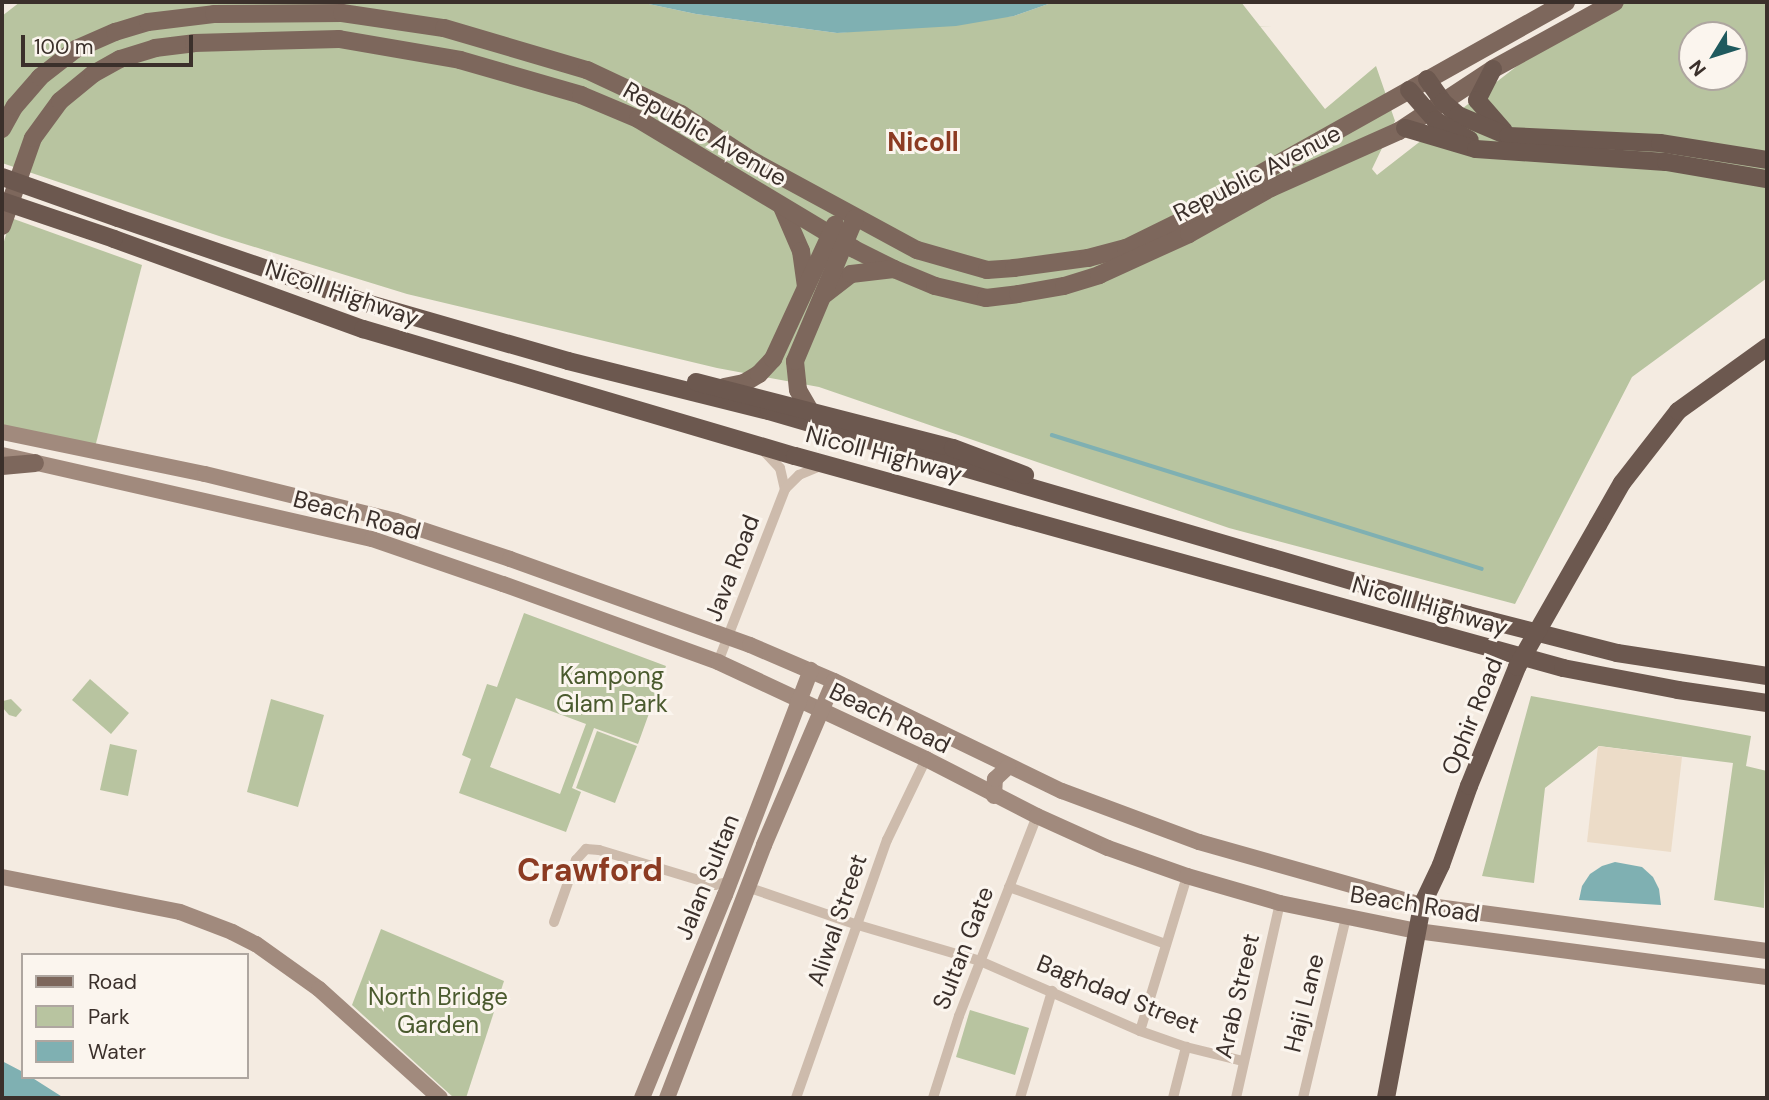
<!DOCTYPE html>
<html>
<head>
<meta charset="utf-8">
<style>
	body { margin:0 }
	#map { position:relative; width:1769px; height:1100px; overflow:hidden; background:#f4ebe1; font-family:"DM Sans",sans-serif }
	div>[style] { position:absolute }
	.green>* { inset:0; background:#b8c4a0 }
	.plaza>* { inset:0; background:#ecdcc8 }
	.water>* { inset:0; background:#7fb0b2 }
	.stream>* { height:3.5px; margin:-1.75px; padding:0 1.75px; transform-origin:1.75px; border-radius:1.75px; background:#7fb0b2 }
	.minor>* { height:10px; margin:-5px; padding:0 5px; transform-origin:5px; border-radius:5px; background:#cdbbac }
	.secondary>* { height:16px; margin:-8px; padding:0 8px; transform-origin:8px; border-radius:8px; background:#a18a7d }
	.primary>* { height:18px; margin:-9px; padding:0 9px; transform-origin:9px; border-radius:9px; background:#7d675c }
	.trunk>* { height:18px; margin:-9px; padding:0 9px; transform-origin:9px; border-radius:9px; background:#6c584f }
	.trunk-bridge>* { height:18px; margin:-9px; padding:0 9px; transform-origin:9px; border-radius:9px; background:#6c584f }
	span { translate:-50% -50%; white-space:nowrap; text-align:center; line-height:1.15; -webkit-text-stroke:6px #fbf5ee; paint-order:stroke }
	.street-label { font-size:24px; color:#3b302b }
	.park-label { font-size:24px; color:#4a5a2e }
	.neighbourhood-label { font-size:26px; color:#8c3b22; font-weight:700 }
	.district-label { font-size:32px; color:#8c3b22; font-weight:700 }
	.frame { position:absolute; inset:0; border:4px solid #3b302b; pointer-events:none }
	.legend { position:absolute; left:21px; top:953px; width:228px; height:126px; box-sizing:border-box; background:#fbf5ee; border:2px solid #aea6a0; margin:0; padding:9px 12px; list-style:none; font-size:21px; color:#3b302b }
	.legend li { display:flex; align-items:center; gap:14px; height:35px }
	.legend b { width:35px; border:2px solid #aea6a0 }
	.north { position:absolute; left:1678px; top:21px; width:70px; height:70px; box-sizing:border-box; background:#fbf5ee; border:2px solid #aea6a0; border-radius:50%; rotate:232deg; font-size:19px; font-weight:700; line-height:28px; text-align:center; color:#3b302b }
	.north::after { content:''; display:block; margin:auto; width:24px; height:32px; background:#1f5a5e; clip-path:polygon(50% 0,100% 100%,50% 72%,0 100%) }
	.scale { position:absolute; left:21px; top:35px; width:172px; height:32px; box-sizing:border-box; border:4px solid #3b302b; border-top:0; padding-left:9px; font-size:21px; line-height:24px; white-space:nowrap; color:#3b302b; -webkit-text-stroke:5px #fbf5ee; paint-order:stroke }
</style>
</head>
<body>
<div id="map">
	<div class="green">
		<i style="clip-path:polygon(evenodd,20px 2px,639px 2px,696px 14px,837px 33px,1014px 16px,1054px 2px,1241px 2px,1325px 109px,1376px 66px,1395px 121px,1372px 169px,1377px 175px,1599px 2px,1767px 2px,1767px 278px,1632px 377px,1515px 604px,1229px 528px,819px 387px,717px 368px,407px 294px,222px 237px,2px 163px,2px 16px,20px 2px,1692px 35px,1734px 35px,1734px 77px,1692px 77px,1692px 35px)"></i>
		<i style="clip-path:polygon(11px 218px,142px 265px,94px 451px,2px 431px,2px 248px)"></i>
		<i style="clip-path:polygon(evenodd,524px 613px,666px 666px,638px 744px,594px 728px,572px 788px,581px 792px,566px 832px,459px 793px,471px 759px,462px 755px,487px 684px,497px 687px,524px 613px,516px 698px,586px 724px,560px 794px,490px 767px,516px 698px)"></i>
		<i style="clip-path:polygon(90px 679px,129px 713px,111px 734px,72px 700px)"></i>
		<i style="clip-path:polygon(1531px 696px,1751px 736px,1746px 766px,1767px 771px,1764px 908px,1714px 900px,1733px 763px,1599px 746px,1545px 788px,1534px 883px,1482px 876px)"></i>
		<i style="clip-path:polygon(11px 699px,22px 710px,16px 717px,9px 715px,2px 707px,3px 701px)"></i>
		<i style="clip-path:polygon(271px 699px,324px 715px,298px 807px,247px 792px)"></i>
		<i style="clip-path:polygon(597px 731px,637px 746px,615px 803px,576px 788px)"></i>
		<i style="clip-path:polygon(110px 744px,137px 750px,128px 796px,100px 790px)"></i>
		<i style="clip-path:polygon(381px 929px,504px 981px,466px 1098px,454px 1098px,352px 1005px)"></i>
		<i style="clip-path:polygon(970px 1010px,1029px 1028px,1015px 1075px,956px 1057px)"></i>
	</div>
	<div class="plaza">
		<i style="clip-path:polygon(1598px 746px,1682px 757px,1671px 852px,1587px 842px)"></i>
	</div>
	<div class="water">
		<i style="clip-path:polygon(639px 2px,1054px 2px,1014px 16px,956px 26px,837px 33px,696px 14px)"></i>
		<i style="clip-path:polygon(1615px 862px,1642px 867px,1653px 877px,1659px 889px,1661px 905px,1579px 900px,1582px 886px,1590px 874px,1602px 866px)"></i>
		<i style="clip-path:polygon(2px 1061px,23px 1072px,23px 1077px,31px 1077px,64px 1098px,2px 1097px)"></i>
	</div>
	<div class="stream">
		<i style="left:1052px;top:435px;width:450px;rotate:17.3deg"></i>
	</div>
	<div class="minor">
		<i style="left:763px;top:450px;width:25px;rotate:47deg"></i>
		<i style="left:780px;top:468px;width:22px;rotate:77deg"></i>
		<i style="left:718px;top:662px;width:186px;rotate:-68.8deg"></i>
		<i style="left:785px;top:489px;width:20px;rotate:-45deg"></i>
		<i style="left:799px;top:475px;width:26px;rotate:-23deg"></i>
		<i style="left:747px;top:887px;width:117px;rotate:18.9deg"></i>
		<i style="left:858px;top:925px;width:127px;rotate:16.4deg"></i>
		<i style="left:980px;top:961px;width:175px;rotate:23.6deg"></i>
		<i style="left:1140px;top:1031px;width:49px;rotate:19.2deg"></i>
		<i style="left:1186px;top:1047px;width:59px;rotate:13.8deg"></i>
		<i style="left:1009px;top:887px;width:167px;rotate:20deg"></i>
		<i style="left:554px;top:922px;width:66px;rotate:-70.5deg"></i>
		<i style="left:576px;top:860px;width:15px;rotate:-48deg"></i>
		<i style="left:586px;top:849px;width:13px;rotate:4deg"></i>
		<i style="left:599px;top:850px;width:121px;rotate:16.8deg"></i>
		<i style="left:715px;top:885px;width:16px;rotate:-14deg"></i>
		<i style="left:1140px;top:1031px;width:162px;rotate:-73.1deg"></i>
		<i style="left:796px;top:1098px;width:274px;rotate:-70.6deg"></i>
		<i style="left:887px;top:840px;width:90px;rotate:-64.3deg"></i>
		<i style="left:933px;top:1098px;width:86px;rotate:-72.4deg"></i>
		<i style="left:959px;top:1016px;width:215px;rotate:-68.7deg"></i>
		<i style="left:1020px;top:1098px;width:112px;rotate:-73.3deg"></i>
		<i style="left:1173px;top:1098px;width:53px;rotate:-75.7deg"></i>
		<i style="left:1236px;top:1098px;width:200px;rotate:-77.3deg"></i>
		<i style="left:1303px;top:1098px;width:186px;rotate:-76.6deg"></i>
	</div>
	<div class="secondary">
		<i style="left:2px;top:432px;width:207px;rotate:11.7deg"></i>
		<i style="left:205px;top:474px;width:197px;rotate:13.8deg"></i>
		<i style="left:396px;top:521px;width:120px;rotate:18.4deg"></i>
		<i style="left:510px;top:559px;width:255px;rotate:19.7deg"></i>
		<i style="left:750px;top:645px;width:91px;rotate:23.2deg"></i>
		<i style="left:834px;top:681px;width:253px;rotate:25.8deg"></i>
		<i style="left:1062px;top:791px;width:146px;rotate:20.4deg"></i>
		<i style="left:1199px;top:842px;width:232px;rotate:15.8deg"></i>
		<i style="left:1422px;top:905px;width:348px;rotate:7.6deg"></i>
		<i style="left:2px;top:455px;width:379px;rotate:12.8deg"></i>
		<i style="left:372px;top:539px;width:139px;rotate:19deg"></i>
		<i style="left:503px;top:584px;width:229px;rotate:19.9deg"></i>
		<i style="left:718px;top:662px;width:230px;rotate:25deg"></i>
		<i style="left:926px;top:759px;width:125px;rotate:27.2deg"></i>
		<i style="left:1037px;top:816px;width:78px;rotate:24.3deg"></i>
		<i style="left:1108px;top:848px;width:84px;rotate:19.5deg"></i>
		<i style="left:1187px;top:876px;width:97px;rotate:16.2deg"></i>
		<i style="left:1280px;top:903px;width:140px;rotate:11.6deg"></i>
		<i style="left:1417px;top:931px;width:353px;rotate:7.5deg"></i>
		<i style="left:994px;top:796px;width:17px;rotate:-87deg"></i>
		<i style="left:995px;top:779px;width:18px;rotate:-43deg"></i>
		<i style="left:2px;top:877px;width:181px;rotate:11.1deg"></i>
		<i style="left:180px;top:912px;width:56px;rotate:21deg"></i>
		<i style="left:232px;top:932px;width:27px;rotate:27deg"></i>
		<i style="left:256px;top:944px;width:77px;rotate:35.5deg"></i>
		<i style="left:319px;top:989px;width:163px;rotate:42deg"></i>
		<i style="left:642px;top:1098px;width:219px;rotate:-67.8deg"></i>
		<i style="left:725px;top:895px;width:241px;rotate:-69.1deg"></i>
		<i style="left:667px;top:1098px;width:271px;rotate:-69deg"></i>
		<i style="left:764px;top:845px;width:178px;rotate:-66.9deg"></i>
	</div>
	<div class="primary">
		<i style="left:2px;top:129px;width:26px;rotate:-61deg"></i>
		<i style="left:15px;top:106px;width:38px;rotate:-49deg"></i>
		<i style="left:40px;top:77px;width:46px;rotate:-37.9deg"></i>
		<i style="left:76px;top:49px;width:43px;rotate:-23.6deg"></i>
		<i style="left:115px;top:32px;width:34px;rotate:-17deg"></i>
		<i style="left:148px;top:22px;width:66px;rotate:-6.9deg"></i>
		<i style="left:214px;top:14px;width:128px;rotate:-0.4deg"></i>
		<i style="left:342px;top:13px;width:103px;rotate:8.4deg"></i>
		<i style="left:444px;top:28px;width:149px;rotate:16.4deg"></i>
		<i style="left:587px;top:70px;width:104px;rotate:25.1deg"></i>
		<i style="left:681px;top:114px;width:84px;rotate:33.3deg"></i>
		<i style="left:751px;top:160px;width:189px;rotate:28.5deg"></i>
		<i style="left:917px;top:250px;width:73px;rotate:15.9deg"></i>
		<i style="left:987px;top:270px;width:27px;rotate:-4deg"></i>
		<i style="left:1014px;top:268px;width:75px;rotate:-7.7deg"></i>
		<i style="left:1088px;top:258px;width:39px;rotate:-15deg"></i>
		<i style="left:1126px;top:248px;width:72px;rotate:-26.2deg"></i>
		<i style="left:1191px;top:216px;width:50px;rotate:-32.7deg"></i>
		<i style="left:1233px;top:189px;width:382px;rotate:-29.3deg"></i>
		<i style="left:782px;top:207px;width:48px;rotate:66.6deg"></i>
		<i style="left:801px;top:251px;width:36px;rotate:82deg"></i>
		<i style="left:2px;top:226px;width:93px;rotate:-70.6deg"></i>
		<i style="left:33px;top:138px;width:46px;rotate:-53.9deg"></i>
		<i style="left:60px;top:101px;width:43px;rotate:-39.3deg"></i>
		<i style="left:93px;top:74px;width:31px;rotate:-29deg"></i>
		<i style="left:120px;top:59px;width:37px;rotate:-17deg"></i>
		<i style="left:155px;top:48px;width:39px;rotate:-7deg"></i>
		<i style="left:194px;top:43px;width:145px;rotate:-1.6deg"></i>
		<i style="left:339px;top:39px;width:123px;rotate:9.8deg"></i>
		<i style="left:460px;top:60px;width:126px;rotate:16.1deg"></i>
		<i style="left:581px;top:95px;width:62px;rotate:22.8deg"></i>
		<i style="left:638px;top:119px;width:252px;rotate:31deg"></i>
		<i style="left:854px;top:249px;width:45px;rotate:26.6deg"></i>
		<i style="left:894px;top:269px;width:44px;rotate:22.5deg"></i>
		<i style="left:935px;top:286px;width:52px;rotate:13.2deg"></i>
		<i style="left:986px;top:298px;width:32px;rotate:-7deg"></i>
		<i style="left:1018px;top:294px;width:47px;rotate:-9.9deg"></i>
		<i style="left:1064px;top:286px;width:37px;rotate:-17deg"></i>
		<i style="left:1099px;top:275px;width:99px;rotate:-24.5deg"></i>
		<i style="left:1189px;top:234px;width:94px;rotate:-29.3deg"></i>
		<i style="left:1271px;top:188px;width:140px;rotate:-24deg"></i>
		<i style="left:1399px;top:131px;width:113px;rotate:-33.4deg"></i>
		<i style="left:1493px;top:69px;width:139px;rotate:-28.8deg"></i>
		<i style="left:824px;top:295px;width:34px;rotate:-38deg"></i>
		<i style="left:851px;top:274px;width:43px;rotate:-6.6deg"></i>
		<i style="left:724px;top:387px;width:20px;rotate:-11deg"></i>
		<i style="left:744px;top:383px;width:17px;rotate:-31deg"></i>
		<i style="left:759px;top:374px;width:21px;rotate:-47deg"></i>
		<i style="left:773px;top:359px;width:148px;rotate:-65.2deg"></i>
		<i style="left:809px;top:409px;width:22px;rotate:-120deg"></i>
		<i style="left:798px;top:390px;width:29px;rotate:-96deg"></i>
		<i style="left:795px;top:361px;width:155px;rotate:-67.2deg"></i>
		<i style="left:2px;top:466px;width:33px;rotate:-5deg"></i>
	</div>
	<div class="trunk">
		<i style="left:1493px;top:69px;width:35px;rotate:117deg"></i>
		<i style="left:1477px;top:100px;width:41px;rotate:48.9deg"></i>
		<i style="left:1427px;top:79px;width:28px;rotate:55deg"></i>
		<i style="left:1443px;top:102px;width:20px;rotate:41deg"></i>
		<i style="left:1458px;top:115px;width:54px;rotate:22.8deg"></i>
		<i style="left:1508px;top:136px;width:152px;rotate:2.6deg"></i>
		<i style="left:1660px;top:143px;width:108px;rotate:9deg"></i>
		<i style="left:1409px;top:90px;width:40px;rotate:49deg"></i>
		<i style="left:1435px;top:120px;width:40px;rotate:29.7deg"></i>
		<i style="left:1405px;top:128px;width:74px;rotate:16.5deg"></i>
		<i style="left:1476px;top:149px;width:190px;rotate:3.9deg"></i>
		<i style="left:1666px;top:162px;width:102px;rotate:9.6deg"></i>
		<i style="left:118px;top:218px;width:262px;rotate:18.9deg"></i>
		<i style="left:366px;top:303px;width:210px;rotate:16deg"></i>
		<i style="left:568px;top:361px;width:207px;rotate:14deg"></i>
		<i style="left:769px;top:411px;width:728px;rotate:16.27deg"></i>
		<i style="left:1468px;top:615px;width:154px;rotate:14.3deg"></i>
		<i style="left:1617px;top:653px;width:152px;rotate:8.7deg"></i>
		<i style="left:114px;top:239px;width:265px;rotate:19.9deg"></i>
		<i style="left:363px;top:329px;width:450px;rotate:16.4deg"></i>
		<i style="left:795px;top:456px;width:797px;rotate:15.43deg"></i>
		<i style="left:1563px;top:668px;width:117px;rotate:10.8deg"></i>
		<i style="left:1678px;top:690px;width:90px;rotate:8.3deg"></i>
		<i style="left:696px;top:382px;width:265px;rotate:14.4deg"></i>
		<i style="left:953px;top:448px;width:77px;rotate:20.6deg"></i>
		<i style="left:1598px;top:525px;width:48px;rotate:-60.3deg"></i>
		<i style="left:1622px;top:483px;width:91px;rotate:-52.1deg"></i>
		<i style="left:1678px;top:411px;width:110px;rotate:-35.7deg"></i>
		<i style="left:1386px;top:1098px;width:196px;rotate:-79.4deg"></i>
		<i style="left:1422px;top:905px;width:44px;rotate:-64.6deg"></i>
		<i style="left:1441px;top:865px;width:84px;rotate:-70.5deg"></i>
	</div>
	<div class="trunk-bridge">
		<i style="left:2px;top:177px;width:123px;rotate:19.5deg"></i>
		<i style="left:2px;top:201px;width:118px;rotate:18.7deg"></i>
		<i style="left:1469px;top:786px;width:128px;rotate:-68deg"></i>
		<i style="left:1517px;top:667px;width:163px;rotate:-60.3deg"></i>
	</div>
	<div class="street-label">
		<span style="left:705px;top:134px;rotate:30deg">Republic Avenue</span>
		<span style="left:1257px;top:173px;rotate:-27deg">Republic Avenue</span>
		<span style="left:342px;top:293px;rotate:19deg">Nicoll Highway</span>
		<span style="left:884px;top:454px;rotate:15deg">Nicoll Highway</span>
		<span style="left:357px;top:515px;rotate:15deg">Beach Road</span>
		<span style="left:732px;top:568px;rotate:-69deg">Java Road</span>
		<span style="left:1430px;top:606px;rotate:16deg">Nicoll Highway</span>
		<span style="left:1472px;top:716px;rotate:-68deg">Ophir Road</span>
		<span style="left:890px;top:718px;rotate:26deg">Beach Road</span>
		<span style="left:707px;top:877px;rotate:-68deg">Jalan Sultan</span>
		<span style="left:1415px;top:904px;rotate:9deg">Beach Road</span>
		<span style="left:837px;top:920px;rotate:-71deg">Aliwal Street</span>
		<span style="left:963px;top:948px;rotate:-69deg">Sultan Gate</span>
		<span style="left:1118px;top:994px;rotate:22deg">Baghdad Street</span>
		<span style="left:1237px;top:996px;rotate:-77deg">Arab Street</span>
		<span style="left:1304px;top:1003px;rotate:-76deg">Haji Lane</span>
	</div>
	<div class="park-label">
		<span style="left:612px;top:690px">Kampong<br>Glam Park</span>
		<span style="left:438px;top:1011px">North Bridge<br>Garden</span>
	</div>
	<div class="neighbourhood-label">
		<span style="left:923px;top:143px">Nicoll</span>
	</div>
	<div class="district-label">
		<span style="left:590px;top:870px">Crawford</span>
	</div>
	<div class="frame"></div>
	<ul class="legend">
	<li><b style="height:9px;background:#7d675c"></b>Road</li>
	<li><b style="height:19px;background:#b8c4a0"></b>Park</li>
	<li><b style="height:19px;background:#7fb0b2"></b>Water</li>
	</ul>
	<div class="north">N</div>
	<div class="scale">100 m</div>
</div>
</body>
</html>
